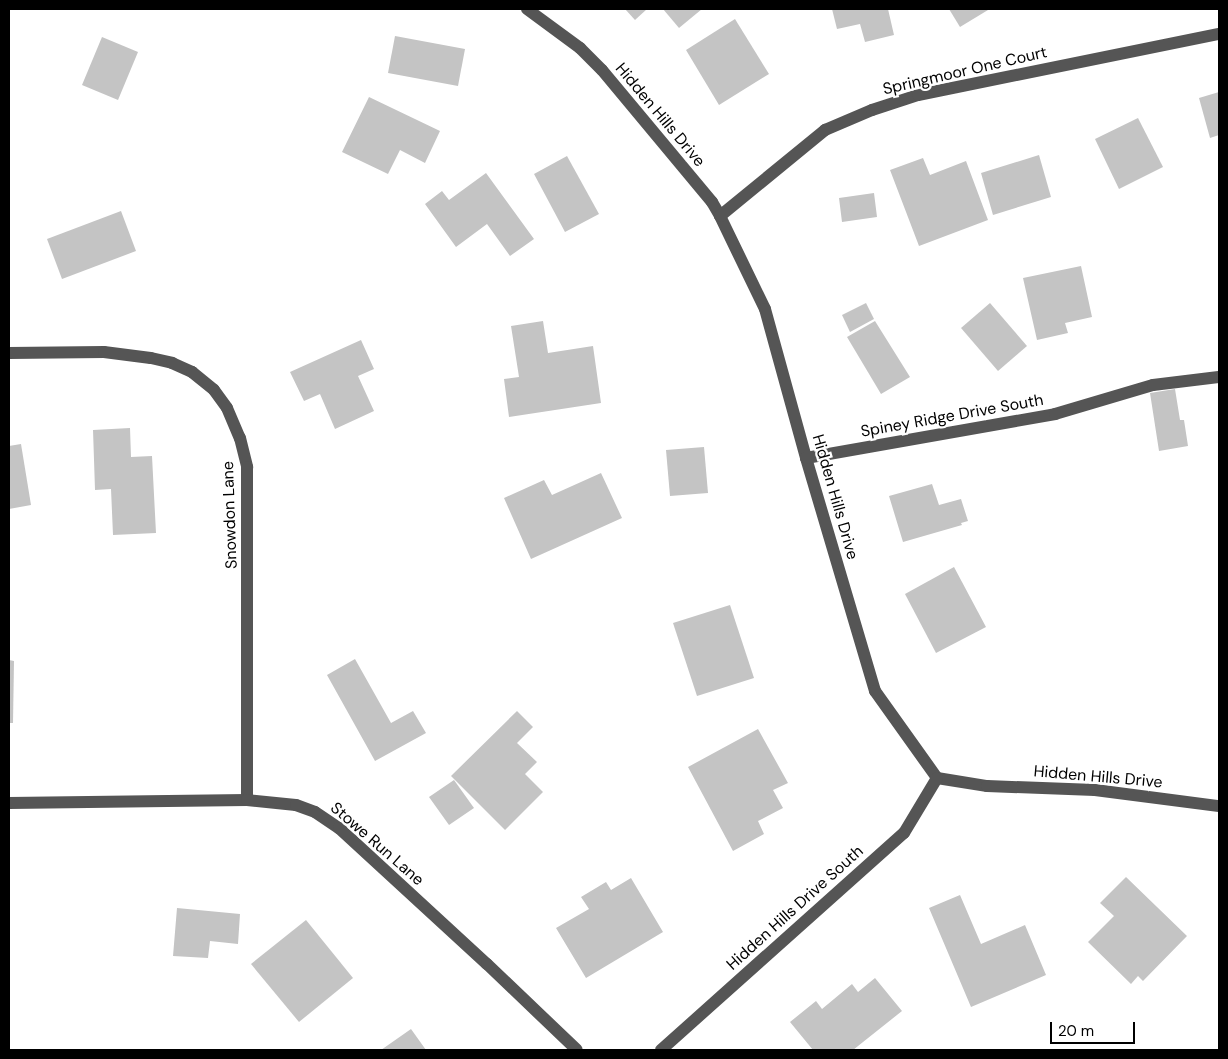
<!DOCTYPE html>
<html>
<head>
<meta charset="utf-8">
<style>
	body { margin:0 }
	#map { position:relative; width:1228px; height:1059px; overflow:hidden; background:#fff; font-family:"DM Sans",sans-serif }
	div>[style] { position:absolute }
	.building>* { inset:0; background:#c4c4c4 }
	.minor>* { height:12px; margin:-6px; padding:0 6px; transform-origin:6px; border-radius:6px; background:#555 }
	span { translate:-50% -50%; white-space:nowrap; text-align:center; line-height:1.15; -webkit-text-stroke:4.5px #fff; paint-order:stroke }
	.street-label { font-size:16px; color:#000 }
	.frame { position:absolute; inset:0; border:10px solid #000; pointer-events:none }
	.scale { position:absolute; left:1050px; top:1022px; width:85px; height:22px; box-sizing:border-box; border:2px solid #000; border-top:0; padding-left:6px; font-size:15px; line-height:18px; white-space:nowrap; color:#000; -webkit-text-stroke:4px #fff; paint-order:stroke }
</style>
</head>
<body>
<div id="map">
	<div class="building">
		<i style="clip-path:polygon(625px 9px,647px 9px,635px 20px)"></i>
		<i style="clip-path:polygon(663px 9px,702px 9px,679px 28px)"></i>
		<i style="clip-path:polygon(832px 9px,888px 9px,894px 35px,865px 42px,860px 24px,837px 29px)"></i>
		<i style="clip-path:polygon(949px 9px,987px 9px,988px 10px,960px 27px)"></i>
		<i style="clip-path:polygon(735px 19px,769px 74px,719px 105px,686px 50px)"></i>
		<i style="clip-path:polygon(395px 36px,465px 49px,458px 86px,388px 73px)"></i>
		<i style="clip-path:polygon(102px 37px,138px 52px,118px 100px,82px 85px)"></i>
		<i style="clip-path:polygon(1219px 92px,1219px 135px,1210px 138px,1199px 98px)"></i>
		<i style="clip-path:polygon(369px 97px,440px 131px,425px 163px,400px 150px,388px 174px,342px 152px)"></i>
		<i style="clip-path:polygon(1138px 118px,1163px 167px,1119px 189px,1095px 139px)"></i>
		<i style="clip-path:polygon(1039px 155px,1051px 197px,993px 215px,981px 173px)"></i>
		<i style="clip-path:polygon(567px 156px,599px 214px,565px 232px,534px 174px)"></i>
		<i style="clip-path:polygon(923px 158px,930px 175px,966px 161px,988px 220px,919px 246px,890px 170px)"></i>
		<i style="clip-path:polygon(486px 173px,534px 239px,510px 256px,487px 224px,456px 247px,425px 204px,442px 191px,449px 200px)"></i>
		<i style="clip-path:polygon(874px 193px,877px 217px,842px 222px,839px 198px)"></i>
		<i style="clip-path:polygon(121px 211px,136px 251px,62px 279px,47px 239px)"></i>
		<i style="clip-path:polygon(1081px 266px,1092px 317px,1065px 323px,1068px 333px,1037px 340px,1023px 278px)"></i>
		<i style="clip-path:polygon(866px 303px,874px 319px,850px 332px,842px 315px)"></i>
		<i style="clip-path:polygon(990px 303px,1027px 346px,998px 371px,961px 328px)"></i>
		<i style="clip-path:polygon(543px 321px,548px 353px,593px 346px,601px 403px,509px 417px,504px 379px,519px 377px,511px 326px)"></i>
		<i style="clip-path:polygon(875px 321px,910px 377px,881px 394px,847px 337px)"></i>
		<i style="clip-path:polygon(361px 340px,374px 369px,358px 376px,374px 411px,335px 429px,320px 394px,304px 401px,290px 372px)"></i>
		<i style="clip-path:polygon(1175px 389px,1180px 420px,1184px 420px,1188px 446px,1159px 451px,1150px 393px)"></i>
		<i style="clip-path:polygon(130px 428px,131px 457px,152px 456px,156px 533px,113px 535px,111px 489px,95px 490px,93px 430px)"></i>
		<i style="clip-path:polygon(21px 444px,31px 505px,9px 509px,9px 446px)"></i>
		<i style="clip-path:polygon(704px 447px,708px 493px,670px 496px,666px 450px)"></i>
		<i style="clip-path:polygon(601px 473px,622px 518px,531px 559px,504px 498px,544px 480px,552px 495px)"></i>
		<i style="clip-path:polygon(932px 484px,939px 505px,961px 499px,968px 521px,961px 523px,962px 525px,903px 542px,889px 496px)"></i>
		<i style="clip-path:polygon(954px 567px,986px 627px,936px 653px,905px 594px)"></i>
		<i style="clip-path:polygon(730px 605px,754px 678px,697px 696px,673px 623px)"></i>
		<i style="clip-path:polygon(355px 659px,391px 723px,413px 711px,426px 733px,375px 761px,327px 675px)"></i>
		<i style="clip-path:polygon(9px 660px,14px 661px,13px 723px,9px 723px)"></i>
		<i style="clip-path:polygon(517px 711px,533px 727px,517px 743px,537px 762px,525px 774px,543px 792px,505px 830px,451px 776px)"></i>
		<i style="clip-path:polygon(758px 729px,788px 783px,773px 790px,783px 808px,758px 821px,764px 834px,733px 851px,688px 767px)"></i>
		<i style="clip-path:polygon(454px 780px,474px 808px,449px 825px,429px 797px)"></i>
		<i style="clip-path:polygon(1126px 877px,1187px 936px,1143px 981px,1138px 976px,1131px 984px,1088px 942px,1114px 916px,1100px 903px)"></i>
		<i style="clip-path:polygon(631px 878px,663px 932px,586px 978px,556px 928px,589px 909px,581px 897px,606px 882px,611px 890px)"></i>
		<i style="clip-path:polygon(960px 895px,981px 944px,1025px 925px,1046px 975px,971px 1007px,929px 908px)"></i>
		<i style="clip-path:polygon(177px 908px,240px 914px,238px 944px,210px 941px,208px 958px,173px 956px)"></i>
		<i style="clip-path:polygon(306px 920px,353px 978px,299px 1022px,251px 964px)"></i>
		<i style="clip-path:polygon(875px 978px,902px 1011px,853px 1050px,813px 1050px,790px 1022px,816px 1001px,822px 1009px,852px 984px,858px 992px)"></i>
		<i style="clip-path:polygon(411px 1029px,426px 1050px,381px 1050px)"></i>
	</div>
	<div class="minor">
		<i style="left:527px;top:9px;width:66px;rotate:36.3deg"></i>
		<i style="left:580px;top:48px;width:31px;rotate:45deg"></i>
		<i style="left:602px;top:70px;width:172px;rotate:50.2deg"></i>
		<i style="left:712px;top:202px;width:16px;rotate:60deg"></i>
		<i style="left:720px;top:216px;width:103px;rotate:64.2deg"></i>
		<i style="left:765px;top:309px;width:155px;rotate:74.6deg"></i>
		<i style="left:806px;top:458px;width:243px;rotate:73.5deg"></i>
		<i style="left:875px;top:691px;width:107px;rotate:54.5deg"></i>
		<i style="left:937px;top:778px;width:51px;rotate:9.1deg"></i>
		<i style="left:987px;top:786px;width:108px;rotate:2.1deg"></i>
		<i style="left:1095px;top:790px;width:125px;rotate:7.4deg"></i>
		<i style="left:720px;top:216px;width:136px;rotate:-39.3deg"></i>
		<i style="left:825px;top:130px;width:51px;rotate:-23.1deg"></i>
		<i style="left:872px;top:110px;width:48px;rotate:-18.1deg"></i>
		<i style="left:918px;top:95px;width:307px;rotate:-11.5deg"></i>
		<i style="left:9px;top:353px;width:95px;rotate:-0.6deg"></i>
		<i style="left:104px;top:352px;width:47px;rotate:7.3deg"></i>
		<i style="left:151px;top:358px;width:22px;rotate:13deg"></i>
		<i style="left:172px;top:363px;width:22px;rotate:24deg"></i>
		<i style="left:192px;top:372px;width:28px;rotate:39deg"></i>
		<i style="left:214px;top:390px;width:22px;rotate:54deg"></i>
		<i style="left:227px;top:408px;width:33px;rotate:67deg"></i>
		<i style="left:240px;top:438px;width:30px;rotate:76deg"></i>
		<i style="left:247px;top:467px;width:333px;rotate:90deg"></i>
		<i style="left:806px;top:458px;width:253px;rotate:-10deg"></i>
		<i style="left:1055px;top:414px;width:102px;rotate:-16.5deg"></i>
		<i style="left:1153px;top:385px;width:66px;rotate:-6.9deg"></i>
		<i style="left:9px;top:803px;width:238px;rotate:-0.7deg"></i>
		<i style="left:247px;top:800px;width:49px;rotate:5.8deg"></i>
		<i style="left:296px;top:805px;width:20px;rotate:20deg"></i>
		<i style="left:315px;top:812px;width:29px;rotate:34deg"></i>
		<i style="left:339px;top:828px;width:201px;rotate:42.6deg"></i>
		<i style="left:487px;top:964px;width:124px;rotate:43.7deg"></i>
		<i style="left:661px;top:1050px;width:326px;rotate:-41.8deg"></i>
		<i style="left:904px;top:833px;width:64px;rotate:-59deg"></i>
	</div>
	<div class="street-label">
		<span style="left:965px;top:71px;rotate:-13deg">Springmoor One Court</span>
		<span style="left:660px;top:115px;rotate:50deg">Hidden Hills Drive</span>
		<span style="left:952px;top:416px;rotate:-10deg">Spiney Ridge Drive South</span>
		<span style="left:835px;top:497px;rotate:74deg">Hidden Hills Drive</span>
		<span style="left:230px;top:515px;rotate:-92deg">Snowdon Lane</span>
		<span style="left:1098px;top:777px;rotate:5deg">Hidden Hills Drive</span>
		<span style="left:377px;top:844px;rotate:41deg">Stowe Run Lane</span>
		<span style="left:795px;top:908px;rotate:-42deg">Hidden Hills Drive South</span>
	</div>
	<div class="frame"></div>
	<div class="scale">20 m</div>
</div>
</body>
</html>
